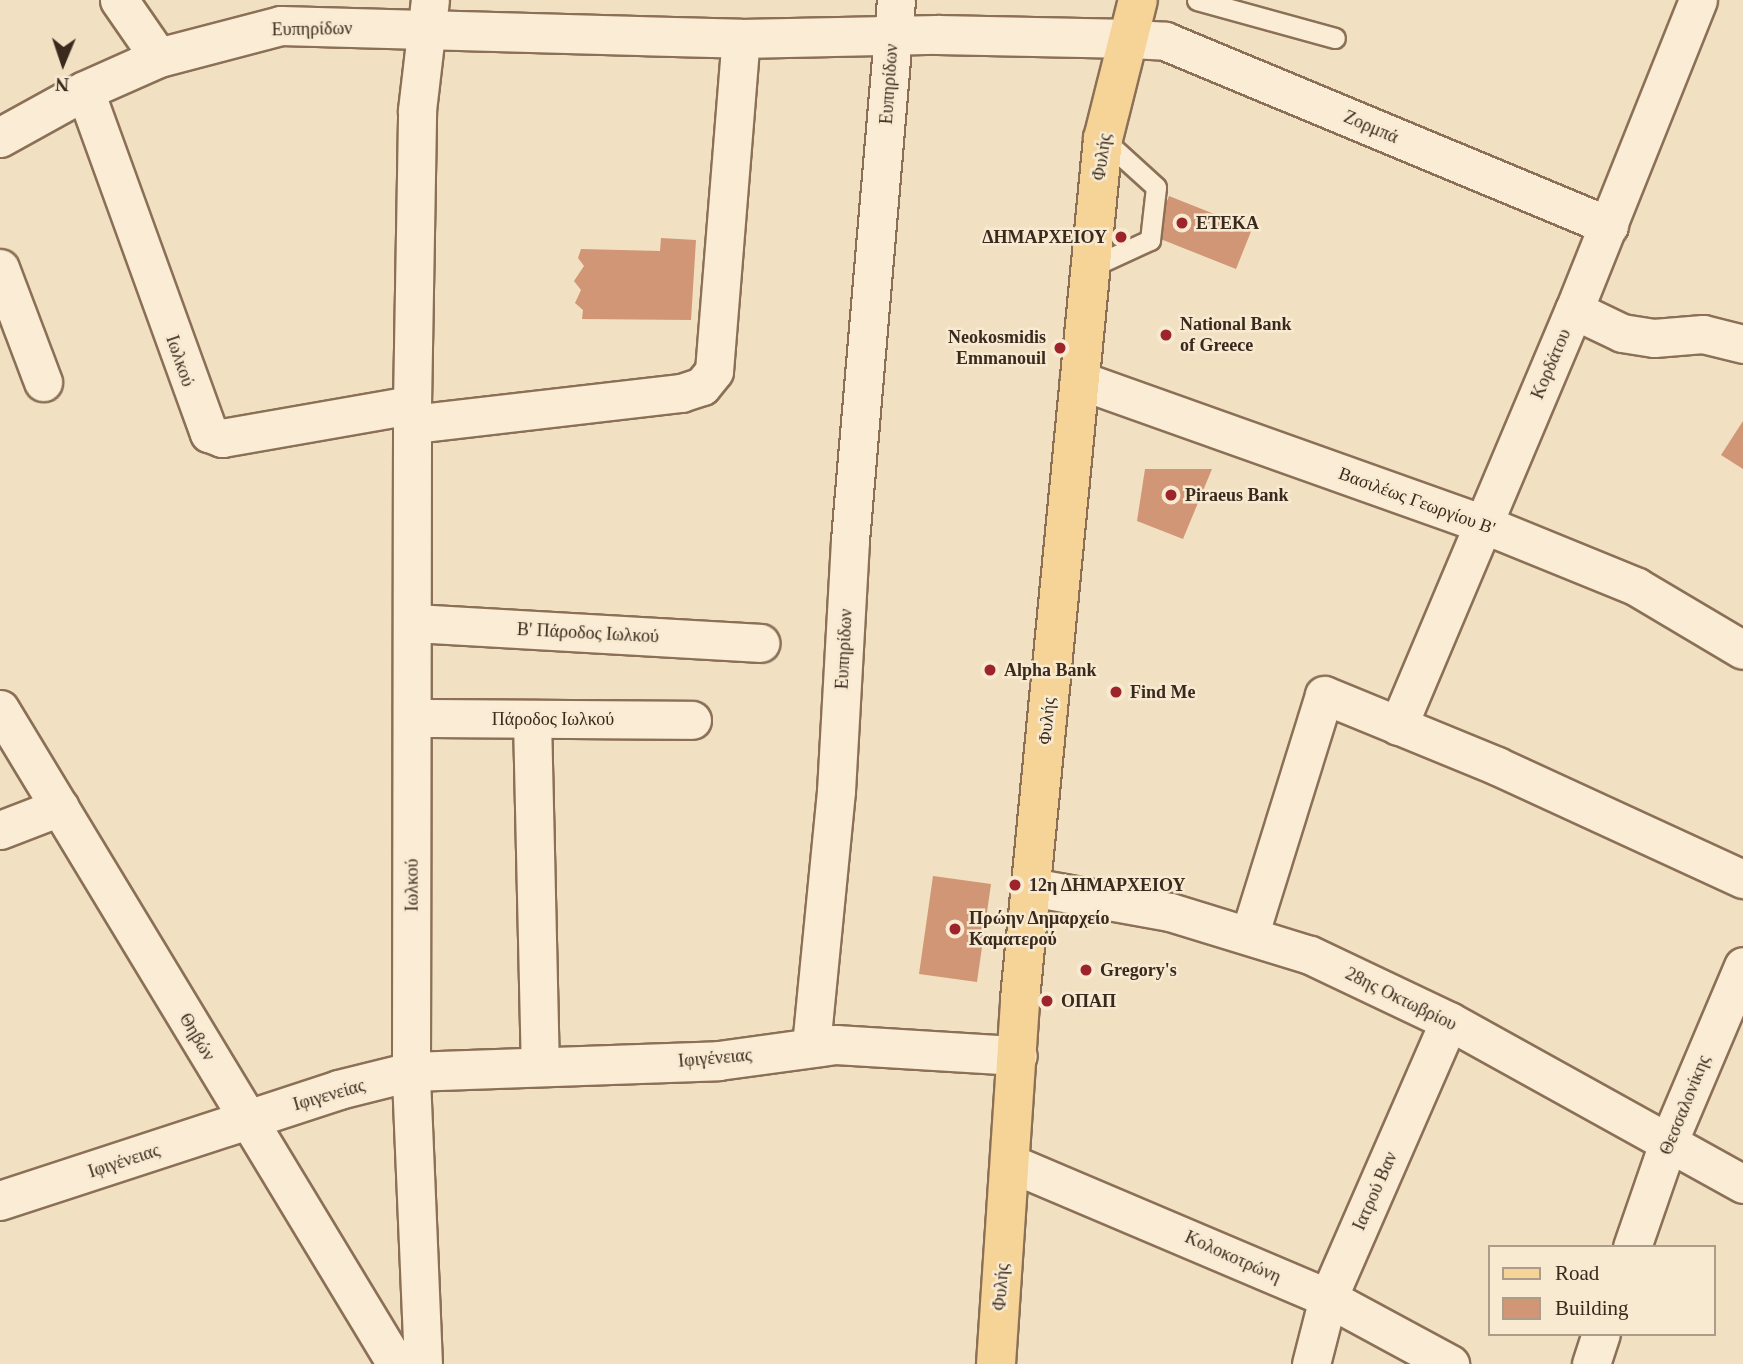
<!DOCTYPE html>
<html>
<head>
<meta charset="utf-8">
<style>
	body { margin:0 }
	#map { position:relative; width:1743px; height:1364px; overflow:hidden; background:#f1e0c1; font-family:"Times New Roman",serif }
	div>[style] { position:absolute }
	.building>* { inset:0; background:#d19675 }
	.roads { filter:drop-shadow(2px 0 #8b7057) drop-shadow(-2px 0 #8b7057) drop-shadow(0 2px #8b7057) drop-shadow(0 -2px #8b7057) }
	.lane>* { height:19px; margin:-9.5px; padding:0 9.5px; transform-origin:9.5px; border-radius:9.5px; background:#fbedd5 }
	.street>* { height:37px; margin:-18.5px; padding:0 18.5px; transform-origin:18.5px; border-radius:18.5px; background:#fbedd5 }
	.secondary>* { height:38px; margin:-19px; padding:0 19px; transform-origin:19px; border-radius:19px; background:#fbedd5 }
	.primary>* { height:38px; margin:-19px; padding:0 19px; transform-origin:19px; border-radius:19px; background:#f6d396 }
	.dots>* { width:19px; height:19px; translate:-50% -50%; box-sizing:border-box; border:4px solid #f7ead1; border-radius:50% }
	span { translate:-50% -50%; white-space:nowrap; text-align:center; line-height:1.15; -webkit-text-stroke:5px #f7ead1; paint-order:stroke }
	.street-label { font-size:18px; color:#3a291d }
	.poi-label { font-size:18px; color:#3a291d; font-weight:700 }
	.left { translate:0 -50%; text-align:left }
	.right { translate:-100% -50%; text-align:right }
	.legend { position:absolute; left:1488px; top:1245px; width:228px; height:91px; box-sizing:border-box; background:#f7ead1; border:2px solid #ab9d89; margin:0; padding:9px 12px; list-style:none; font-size:21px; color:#3a291d }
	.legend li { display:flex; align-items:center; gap:14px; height:35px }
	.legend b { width:35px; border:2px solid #ab9d89 }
	.north { position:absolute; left:28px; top:28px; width:70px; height:70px; -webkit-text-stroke:5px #f7ead1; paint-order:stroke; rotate:182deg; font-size:19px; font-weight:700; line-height:28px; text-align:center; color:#3a291d }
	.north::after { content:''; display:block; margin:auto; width:24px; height:32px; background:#3a291d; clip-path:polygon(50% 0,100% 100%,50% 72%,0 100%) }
</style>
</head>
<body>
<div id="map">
	<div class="building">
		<i style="clip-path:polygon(1169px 196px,1252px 229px,1236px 269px,1153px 236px)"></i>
		<i style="clip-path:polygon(661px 238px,696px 240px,691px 320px,582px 319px,583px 310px,575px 303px,581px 290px,574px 281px,584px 266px,578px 258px,581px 249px,660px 251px)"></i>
		<i style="clip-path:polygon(1743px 421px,1743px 469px,1721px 455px)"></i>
		<i style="clip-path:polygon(1145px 469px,1212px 469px,1183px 539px,1137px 521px)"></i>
		<i style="clip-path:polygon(933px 876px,991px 884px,977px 982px,919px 974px)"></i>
	</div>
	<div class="roads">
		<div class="lane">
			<i style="left:1197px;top:0;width:143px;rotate:15.4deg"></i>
			<i style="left:1091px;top:267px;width:65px;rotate:-24.6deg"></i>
			<i style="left:1150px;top:240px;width:53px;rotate:-83.5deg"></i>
			<i style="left:1156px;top:187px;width:72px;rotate:-137.8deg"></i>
		</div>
		<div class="street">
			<i style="left:119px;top:0;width:70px;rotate:55.4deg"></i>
			<i style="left:1131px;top:39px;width:34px;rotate:3deg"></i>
			<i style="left:1165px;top:41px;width:481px;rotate:22.6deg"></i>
			<i style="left:85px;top:91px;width:364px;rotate:70.1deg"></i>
			<i style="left:209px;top:433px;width:14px;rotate:21deg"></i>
			<i style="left:222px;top:438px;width:193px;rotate:-9.9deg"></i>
			<i style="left:0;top:268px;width:122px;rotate:69.3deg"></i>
			<i style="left:1574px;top:310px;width:53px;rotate:25.6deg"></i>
			<i style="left:1622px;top:333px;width:32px;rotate:9deg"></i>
			<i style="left:1654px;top:338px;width:49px;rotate:-4.7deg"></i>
			<i style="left:1703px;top:334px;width:41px;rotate:14deg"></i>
			<i style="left:1079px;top:380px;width:429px;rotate:19.6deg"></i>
			<i style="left:1483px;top:524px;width:166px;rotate:22.2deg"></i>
			<i style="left:1637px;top:587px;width:123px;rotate:30.7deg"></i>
			<i style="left:413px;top:424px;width:270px;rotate:-6.6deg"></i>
			<i style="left:681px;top:393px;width:22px;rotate:-18deg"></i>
			<i style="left:702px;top:386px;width:19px;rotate:-51deg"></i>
			<i style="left:714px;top:371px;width:333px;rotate:-85.4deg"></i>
			<i style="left:415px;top:623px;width:346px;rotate:3.3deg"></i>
			<i style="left:0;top:709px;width:765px;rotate:58.84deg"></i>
			<i style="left:413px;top:718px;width:279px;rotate:0.4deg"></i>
			<i style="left:532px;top:719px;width:346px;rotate:88.7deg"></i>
			<i style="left:1398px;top:726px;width:452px;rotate:-67.1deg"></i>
			<i style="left:1574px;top:310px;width:334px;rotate:-68.2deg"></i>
			<i style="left:0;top:830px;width:64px;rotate:-21deg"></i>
			<i style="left:1031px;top:887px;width:141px;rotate:10.2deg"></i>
			<i style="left:1170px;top:912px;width:146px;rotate:17.1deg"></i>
			<i style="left:1310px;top:955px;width:154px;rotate:25.4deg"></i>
			<i style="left:1449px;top:1021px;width:336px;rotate:29deg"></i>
			<i style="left:1250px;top:933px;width:249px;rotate:-72.7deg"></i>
			<i style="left:1324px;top:695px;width:187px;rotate:22.3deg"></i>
			<i style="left:1497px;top:766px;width:271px;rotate:24.7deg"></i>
			<i style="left:811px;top:1046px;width:256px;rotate:-84.4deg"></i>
			<i style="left:836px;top:791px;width:251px;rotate:-86.8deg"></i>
			<i style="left:850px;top:540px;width:542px;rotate:-85.13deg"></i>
			<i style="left:1010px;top:1163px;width:345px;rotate:23deg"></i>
			<i style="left:1328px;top:1298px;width:139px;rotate:28.4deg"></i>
			<i style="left:1632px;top:1247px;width:110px;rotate:-70.9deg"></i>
			<i style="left:1668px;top:1143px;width:192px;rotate:-67deg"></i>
			<i style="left:423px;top:1364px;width:292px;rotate:-92.4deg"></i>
			<i style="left:411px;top:1072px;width:667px;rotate:-89.91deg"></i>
			<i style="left:412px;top:405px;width:295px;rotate:-89deg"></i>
			<i style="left:417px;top:110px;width:111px;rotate:-83.3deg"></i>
			<i style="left:1311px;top:1364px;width:68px;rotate:-75.6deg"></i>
			<i style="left:1328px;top:1298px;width:302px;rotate:-66.4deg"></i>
			<i style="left:1591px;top:1364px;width:32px;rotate:-72deg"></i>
		</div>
		<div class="secondary">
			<i style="left:0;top:138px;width:97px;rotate:-28.9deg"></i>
			<i style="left:85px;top:91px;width:81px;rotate:-24deg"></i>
			<i style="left:159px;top:58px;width:126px;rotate:-14.7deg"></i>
			<i style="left:281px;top:26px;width:460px;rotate:1.6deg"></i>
			<i style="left:741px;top:39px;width:197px;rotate:-1.2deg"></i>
			<i style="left:938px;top:35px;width:193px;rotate:1.2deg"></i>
			<i style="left:0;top:1201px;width:357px;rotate:-18.1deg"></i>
			<i style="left:339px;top:1090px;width:74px;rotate:-14deg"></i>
			<i style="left:411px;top:1072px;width:308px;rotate:-2deg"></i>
			<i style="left:719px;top:1061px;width:118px;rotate:-7.8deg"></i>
			<i style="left:836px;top:1045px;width:182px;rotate:3.5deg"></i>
		</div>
		<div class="primary">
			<i style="left:996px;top:1364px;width:366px;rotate:-86.2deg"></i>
			<i style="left:1020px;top:999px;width:864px;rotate:-84.49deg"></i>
			<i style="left:1103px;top:139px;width:143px;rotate:-75.9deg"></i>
		</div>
	</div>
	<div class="dots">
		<i style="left:1182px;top:223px;background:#9e242b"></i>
		<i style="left:1121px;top:237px;background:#9e242b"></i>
		<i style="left:1166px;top:335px;background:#9e242b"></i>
		<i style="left:1060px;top:348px;background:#9e242b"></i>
		<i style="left:1171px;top:495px;background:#9e242b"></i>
		<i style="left:990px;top:670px;background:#9e242b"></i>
		<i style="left:1116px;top:692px;background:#9e242b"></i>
		<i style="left:1015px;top:885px;background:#9e242b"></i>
		<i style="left:955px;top:929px;background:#9e242b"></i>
		<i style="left:1086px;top:970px;background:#9e242b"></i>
		<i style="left:1047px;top:1001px;background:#9e242b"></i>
	</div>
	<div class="street-label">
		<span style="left:312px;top:29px;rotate:-1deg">Ευπηρίδων</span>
		<span style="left:889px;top:84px;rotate:-86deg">Ευπηρίδων</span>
		<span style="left:1371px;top:127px;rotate:23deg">Ζορμπά</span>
		<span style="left:1102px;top:157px;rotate:-82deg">Φυλής</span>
		<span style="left:180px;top:361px;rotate:71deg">Ιωλκού</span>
		<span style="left:1551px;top:364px;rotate:-67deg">Κορδάτου</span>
		<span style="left:1417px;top:501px;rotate:20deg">Βασιλέως Γεωργίου Β'</span>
		<span style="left:588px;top:633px;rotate:3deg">Β' Πάροδος Ιωλκού</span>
		<span style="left:844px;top:649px;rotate:-87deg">Ευπηρίδων</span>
		<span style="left:553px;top:719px">Πάροδος Ιωλκού</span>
		<span style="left:1047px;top:721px;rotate:-85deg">Φυλής</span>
		<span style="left:412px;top:885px;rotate:-90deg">Ιωλκού</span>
		<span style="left:1401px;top:999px;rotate:26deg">28ης Οκτωβρίου</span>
		<span style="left:197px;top:1037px;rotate:59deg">Θηβών</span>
		<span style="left:715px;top:1058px;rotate:-5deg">Ιφιγένειας</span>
		<span style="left:329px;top:1095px;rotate:-16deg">Ιφιγενείας</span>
		<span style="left:1685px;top:1105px;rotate:-68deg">Θεσσαλονίκης</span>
		<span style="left:124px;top:1161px;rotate:-18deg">Ιφιγένειας</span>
		<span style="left:1375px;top:1191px;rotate:-66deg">Ιατρού Βαν</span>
		<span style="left:1233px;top:1257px;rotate:24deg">Κολοκοτρώνη</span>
		<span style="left:1001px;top:1287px;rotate:-86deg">Φυλής</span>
	</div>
	<div class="poi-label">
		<span class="left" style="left:1196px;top:223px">ΕΤΕΚΑ</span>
		<span class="right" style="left:1107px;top:237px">ΔΗΜΑΡΧΕΙΟΥ</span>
		<span class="left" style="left:1180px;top:335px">National Bank<br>of Greece</span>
		<span class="right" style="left:1046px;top:348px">Neokosmidis<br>Emmanouil</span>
		<span class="left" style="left:1185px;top:495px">Piraeus Bank</span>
		<span class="left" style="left:1004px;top:670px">Alpha Bank</span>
		<span class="left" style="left:1130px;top:692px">Find Me</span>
		<span class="left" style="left:1029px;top:885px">12η ΔΗΜΑΡΧΕΙΟΥ</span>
		<span class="left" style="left:969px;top:929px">Πρώην Δημαρχείο<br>Καματερού</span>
		<span class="left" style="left:1100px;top:970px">Gregory's</span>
		<span class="left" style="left:1061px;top:1001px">ΟΠΑΠ</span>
	</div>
	<ul class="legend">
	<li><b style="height:9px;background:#f6d396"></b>Road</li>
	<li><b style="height:19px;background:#d19675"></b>Building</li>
	</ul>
	<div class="north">N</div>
</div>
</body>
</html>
